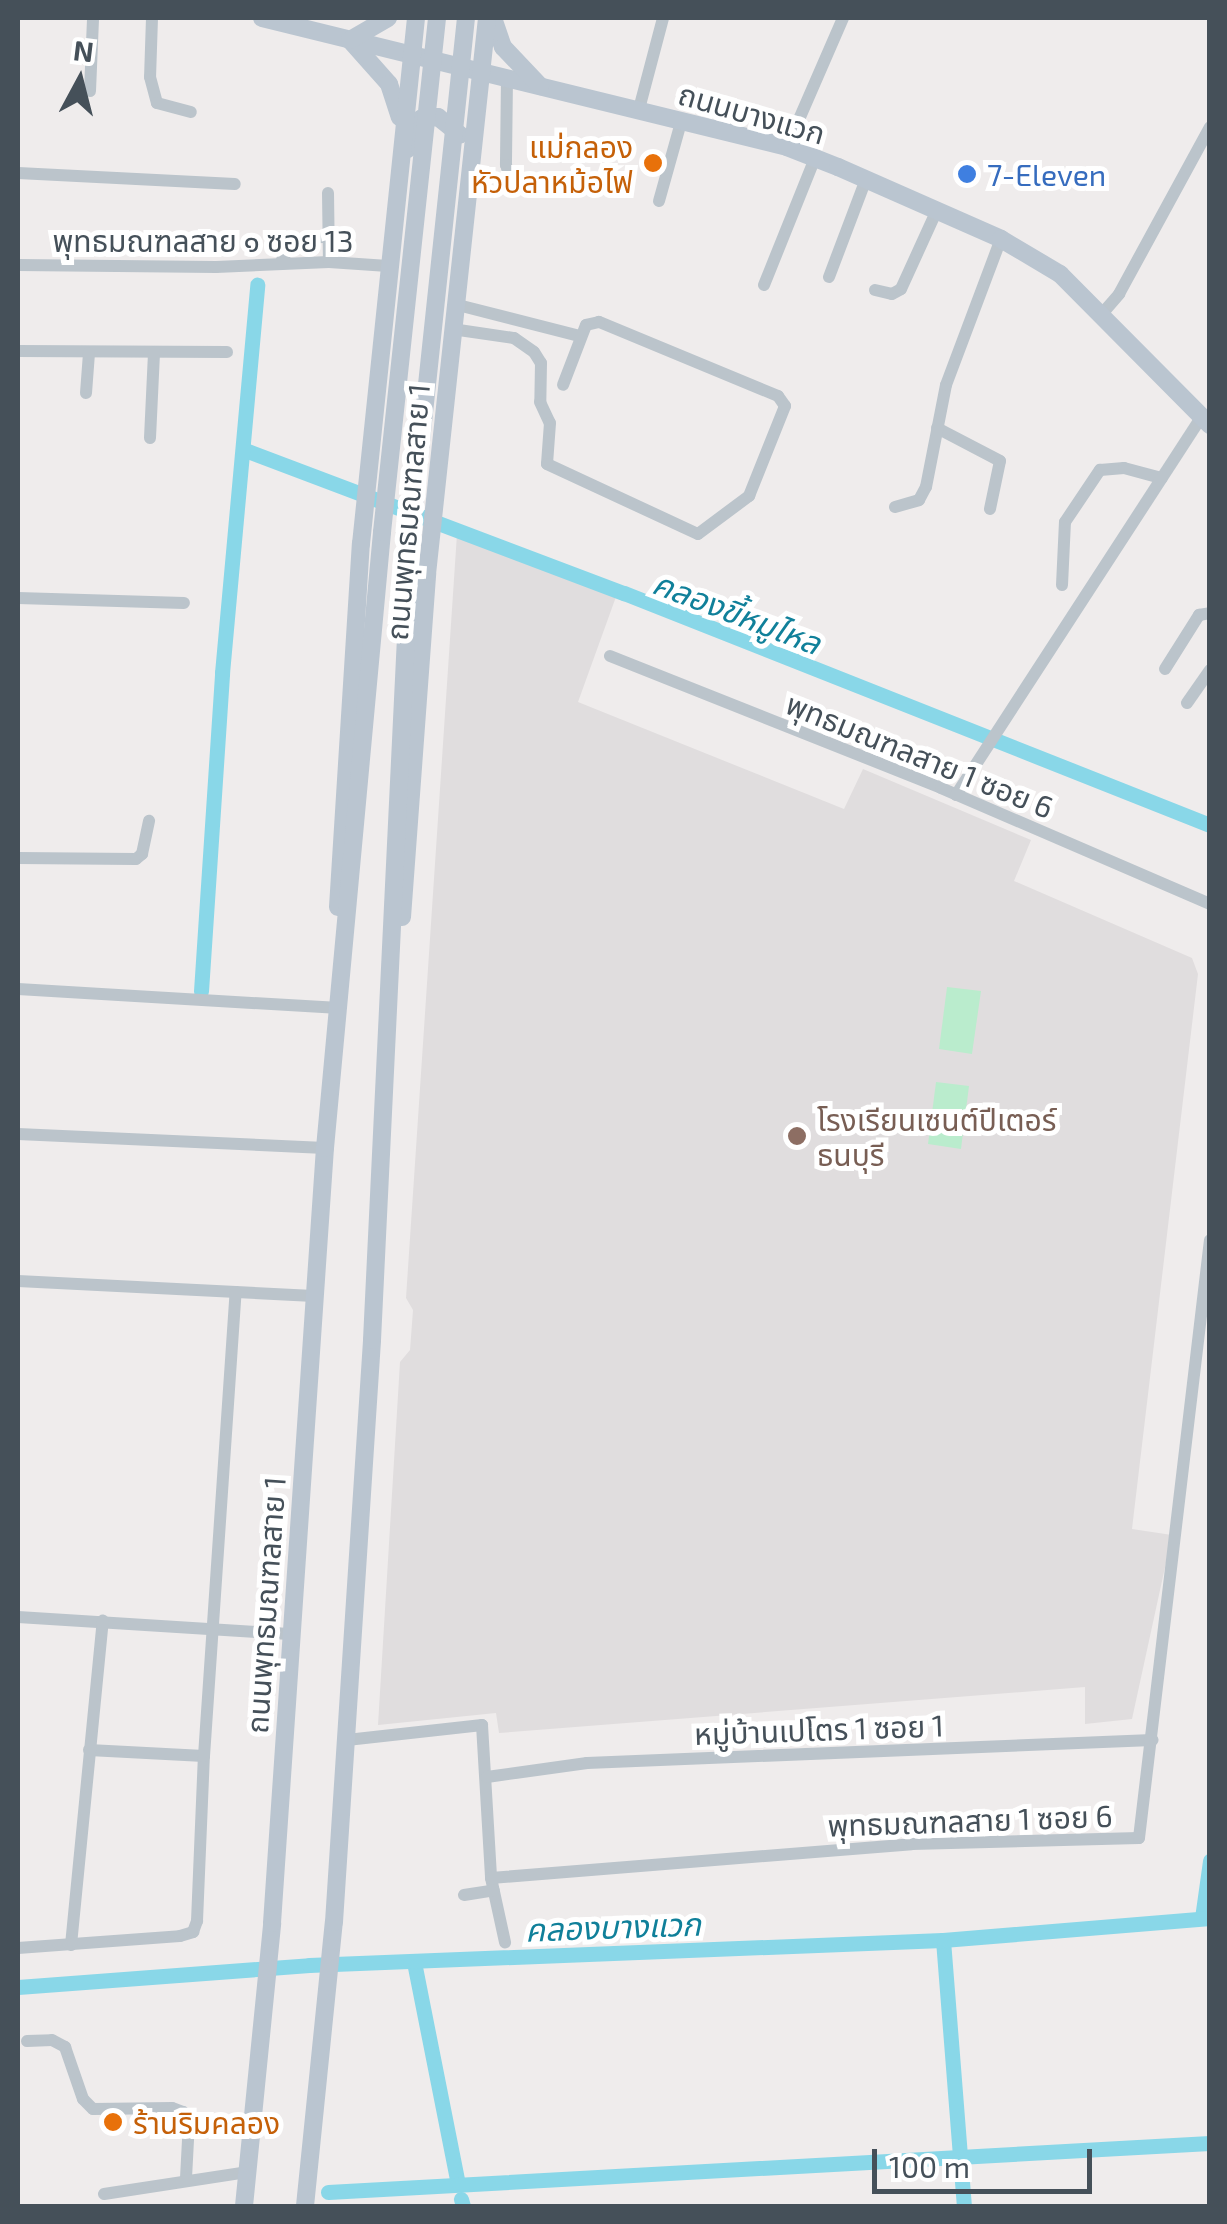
<!DOCTYPE html>
<html>
<head>
<meta charset="utf-8">
<style>
	body { margin:0 }
	#map { position:relative; width:1227px; height:2224px; overflow:hidden; background:#efecec; font-family:"Exo 2","Noto Sans Thai",sans-serif }
	div>[style] { position:absolute }
	.education>* { inset:0; background:#e0ddde }
	.green>* { inset:0; background:#baeccd }
	.canal>* { height:15px; margin:-7.5px; padding:0 7.5px; transform-origin:7.5px; border-radius:7.5px; background:#89d7e8 }
	.minor>* { height:12px; margin:-6px; padding:0 6px; transform-origin:6px; border-radius:6px; background:#bbc4cb }
	.secondary>* { height:18px; margin:-9px; padding:0 9px; transform-origin:9px; border-radius:9px; background:#bac5d0 }
	.secondary-bridge>* { height:18px; margin:-9px; padding:0 9px; transform-origin:9px; border-radius:9px; background:#bac5d0 }
	.dots>* { width:28px; height:28px; translate:-50% -50%; box-sizing:border-box; border:5px solid #fff; border-radius:50% }
	span { translate:-50% -50%; white-space:nowrap; text-align:center; line-height:1.15; -webkit-text-stroke:10px #fff; paint-order:stroke }
	.street-label { font-size:30px; color:#455059 }
	.food-label { font-size:30px; color:#c56008 }
	.right { translate:-100% -50%; text-align:right }
	.left { translate:0 -50%; text-align:left }
	.shop-label { font-size:30px; color:#366cbe }
	.education-label { font-size:30px; color:#785e54 }
	.water-label { font-size:32px; color:#10809a; font-style:italic }
	.frame { position:absolute; inset:0; border:20px solid #455059; pointer-events:none }
	.north { position:absolute; left:30px; top:30px; width:100px; height:100px; -webkit-text-stroke:8px #fff; paint-order:stroke; rotate:7deg; font-size:28px; font-weight:700; line-height:40px; text-align:center; color:#455059 }
	.north::after { content:''; display:block; margin:auto; width:35px; height:45px; background:#455059; clip-path:polygon(50% 0,100% 100%,50% 72%,0 100%) }
	.scale { position:absolute; left:872px; top:2149px; width:220px; height:45px; box-sizing:border-box; border:5px solid #455059; border-top:0; padding-left:12px; font-size:30px; line-height:35px; white-space:nowrap; color:#455059; -webkit-text-stroke:8px #fff; paint-order:stroke }
</style>
</head>
<body>
<div id="map">
	<div class="education">
		<i style="clip-path:polygon(457px 534px,617px 594px,578px 702px,844px 809px,863px 769px,1031px 840px,1014px 881px,1192px 958px,1198px 974px,1132px 1529px,1172px 1535px,1132px 1719px,1085px 1724px,1085px 1687px,499px 1733px,496px 1713px,378px 1725px,400px 1362px,410px 1350px,413px 1310px,406px 1298px)"></i>
	</div>
	<div class="green">
		<i style="clip-path:polygon(947px 987px,981px 991px,972px 1054px,939px 1049px)"></i>
		<i style="clip-path:polygon(936px 1082px,969px 1086px,961px 1149px,928px 1144px)"></i>
	</div>
	<div class="canal">
		<i style="left:245px;top:450px;width:405px;rotate:20.7deg"></i>
		<i style="left:624px;top:593px;width:630px;rotate:21.6deg"></i>
		<i style="left:201px;top:991px;width:319px;rotate:-86.2deg"></i>
		<i style="left:222px;top:673px;width:390px;rotate:-84.8deg"></i>
		<i style="left:1202px;top:1918px;width:58px;rotate:-82deg"></i>
		<i style="left:943px;top:1940px;width:267px;rotate:85.5deg"></i>
		<i style="left:414px;top:1962px;width:226px;rotate:78.8deg"></i>
		<i style="left:18px;top:1987px;width:292px;rotate:-4.3deg"></i>
		<i style="left:309px;top:1965px;width:634px;rotate:-2.26deg"></i>
		<i style="left:943px;top:1940px;width:268px;rotate:-4.7deg"></i>
		<i style="left:328px;top:2192px;width:883px;rotate:-3.18deg"></i>
		<i style="left:461px;top:2199px;width:7px;rotate:74deg"></i>
	</div>
	<div class="minor">
		<i style="left:152px;top:18px;width:59px;rotate:91.9deg"></i>
		<i style="left:150px;top:77px;width:27px;rotate:75deg"></i>
		<i style="left:157px;top:103px;width:35px;rotate:15deg"></i>
		<i style="left:507px;top:78px;width:87px;rotate:90.7deg"></i>
		<i style="left:506px;top:165px;width:9px;rotate:72deg"></i>
		<i style="left:509px;top:174px;width:21px;rotate:29deg"></i>
		<i style="left:90px;top:91px;width:73px;rotate:-87.6deg"></i>
		<i style="left:639px;top:109px;width:94px;rotate:-75.2deg"></i>
		<i style="left:787px;top:147px;width:141px;rotate:-66.5deg"></i>
		<i style="left:18px;top:173px;width:217px;rotate:2.9deg"></i>
		<i style="left:328px;top:193px;width:69px;rotate:89.2deg"></i>
		<i style="left:659px;top:201px;width:82px;rotate:-74.4deg"></i>
		<i style="left:281px;top:262px;width:25px;rotate:-61deg"></i>
		<i style="left:293px;top:240px;width:36px;rotate:-6deg"></i>
		<i style="left:18px;top:265px;width:198px;rotate:0.6deg"></i>
		<i style="left:216px;top:267px;width:113px;rotate:-2.5deg"></i>
		<i style="left:329px;top:262px;width:59px;rotate:3.9deg"></i>
		<i style="left:829px;top:277px;width:105px;rotate:-69.3deg"></i>
		<i style="left:764px;top:285px;width:137px;rotate:-68.1deg"></i>
		<i style="left:875px;top:290px;width:17px;rotate:13deg"></i>
		<i style="left:892px;top:294px;width:10px;rotate:-29deg"></i>
		<i style="left:901px;top:289px;width:87px;rotate:-65.5deg"></i>
		<i style="left:454px;top:304px;width:130px;rotate:14.3deg"></i>
		<i style="left:1101px;top:315px;width:28px;rotate:-49deg"></i>
		<i style="left:1119px;top:294px;width:190px;rotate:-61.4deg"></i>
		<i style="left:452px;top:329px;width:63px;rotate:8.3deg"></i>
		<i style="left:514px;top:338px;width:24px;rotate:35deg"></i>
		<i style="left:534px;top:352px;width:13px;rotate:58deg"></i>
		<i style="left:541px;top:363px;width:39px;rotate:91deg"></i>
		<i style="left:540px;top:402px;width:23px;rotate:65deg"></i>
		<i style="left:550px;top:423px;width:41px;rotate:94.2deg"></i>
		<i style="left:547px;top:464px;width:166px;rotate:24.9deg"></i>
		<i style="left:698px;top:534px;width:64px;rotate:-36.7deg"></i>
		<i style="left:749px;top:496px;width:97px;rotate:-68.2deg"></i>
		<i style="left:785px;top:406px;width:12px;rotate:-125deg"></i>
		<i style="left:778px;top:396px;width:194px;rotate:-157.5deg"></i>
		<i style="left:599px;top:322px;width:13px;rotate:167deg"></i>
		<i style="left:586px;top:325px;width:64px;rotate:111deg"></i>
		<i style="left:18px;top:351px;width:209px;rotate:0.3deg"></i>
		<i style="left:86px;top:393px;width:40px;rotate:-85.7deg"></i>
		<i style="left:937px;top:428px;width:71px;rotate:27.6deg"></i>
		<i style="left:1000px;top:461px;width:49px;rotate:101.8deg"></i>
		<i style="left:150px;top:438px;width:86px;rotate:-87.3deg"></i>
		<i style="left:895px;top:507px;width:25px;rotate:-16deg"></i>
		<i style="left:919px;top:500px;width:15px;rotate:-62deg"></i>
		<i style="left:926px;top:487px;width:104px;rotate:-78.9deg"></i>
		<i style="left:946px;top:385px;width:156px;rotate:-69.4deg"></i>
		<i style="left:1062px;top:585px;width:63px;rotate:-87.3deg"></i>
		<i style="left:1065px;top:522px;width:63px;rotate:-56.1deg"></i>
		<i style="left:1100px;top:470px;width:24px;rotate:-5deg"></i>
		<i style="left:1124px;top:468px;width:39px;rotate:15deg"></i>
		<i style="left:18px;top:598px;width:166px;rotate:1.7deg"></i>
		<i style="left:610px;top:656px;width:356px;rotate:21.7deg"></i>
		<i style="left:941px;top:788px;width:293px;rotate:23.3deg"></i>
		<i style="left:1165px;top:669px;width:64px;rotate:-57.8deg"></i>
		<i style="left:1199px;top:615px;width:11px;rotate:-10deg"></i>
		<i style="left:1187px;top:703px;width:40px;rotate:-55.1deg"></i>
		<i style="left:956px;top:795px;width:450px;rotate:-57deg"></i>
		<i style="left:18px;top:858px;width:118px;rotate:0.5deg"></i>
		<i style="left:136px;top:859px;width:8px;rotate:-40deg"></i>
		<i style="left:142px;top:854px;width:34px;rotate:-78deg"></i>
		<i style="left:18px;top:989px;width:322px;rotate:3.4deg"></i>
		<i style="left:18px;top:1134px;width:307px;rotate:2.6deg"></i>
		<i style="left:18px;top:1281px;width:296px;rotate:2.9deg"></i>
		<i style="left:18px;top:1617px;width:275px;rotate:3.6deg"></i>
		<i style="left:347px;top:1740px;width:136px;rotate:-6.3deg"></i>
		<i style="left:482px;top:1725px;width:153px;rotate:86.6deg"></i>
		<i style="left:491px;top:1878px;width:66px;rotate:77.7deg"></i>
		<i style="left:89px;top:1750px;width:115px;rotate:3deg"></i>
		<i style="left:487px;top:1777px;width:101px;rotate:-8deg"></i>
		<i style="left:587px;top:1763px;width:566px;rotate:-2.33deg"></i>
		<i style="left:491px;top:1878px;width:422px;rotate:-4.6deg"></i>
		<i style="left:912px;top:1844px;width:227px;rotate:-1.5deg"></i>
		<i style="left:1139px;top:1838px;width:602px;rotate:-83.23deg"></i>
		<i style="left:464px;top:1895px;width:30px;rotate:-9deg"></i>
		<i style="left:71px;top:1945px;width:326px;rotate:-84.4deg"></i>
		<i style="left:18px;top:1948px;width:162px;rotate:-4.2deg"></i>
		<i style="left:180px;top:1936px;width:14px;rotate:-17deg"></i>
		<i style="left:193px;top:1932px;width:12px;rotate:-70deg"></i>
		<i style="left:197px;top:1921px;width:165px;rotate:-87.6deg"></i>
		<i style="left:204px;top:1756px;width:465px;rotate:-86.1deg"></i>
		<i style="left:27px;top:2041px;width:25px;rotate:-2deg"></i>
		<i style="left:52px;top:2040px;width:15px;rotate:28deg"></i>
		<i style="left:65px;top:2047px;width:55px;rotate:70.9deg"></i>
		<i style="left:83px;top:2099px;width:14px;rotate:45deg"></i>
		<i style="left:93px;top:2109px;width:79px;rotate:-0.7deg"></i>
		<i style="left:172px;top:2108px;width:12px;rotate:20deg"></i>
		<i style="left:183px;top:2112px;width:11px;rotate:56deg"></i>
		<i style="left:189px;top:2121px;width:58px;rotate:93deg"></i>
		<i style="left:104px;top:2194px;width:146px;rotate:-8.7deg"></i>
	</div>
	<div class="secondary">
		<i style="left:262px;top:18px;width:541px;rotate:13.8deg"></i>
		<i style="left:787px;top:147px;width:55px;rotate:21.4deg"></i>
		<i style="left:838px;top:167px;width:178px;rotate:23.8deg"></i>
		<i style="left:1001px;top:239px;width:69px;rotate:30.7deg"></i>
		<i style="left:1060px;top:274px;width:213px;rotate:45.2deg"></i>
		<i style="left:493px;top:18px;width:31px;rotate:71deg"></i>
		<i style="left:503px;top:47px;width:54px;rotate:46.5deg"></i>
		<i style="left:350px;top:40px;width:59px;rotate:48.4deg"></i>
		<i style="left:389px;top:84px;width:35px;rotate:72deg"></i>
		<i style="left:350px;top:40px;width:44px;rotate:-30.1deg"></i>
		<i style="left:408px;top:149px;width:33px;rotate:-67deg"></i>
		<i style="left:421px;top:119px;width:17px;rotate:-7deg"></i>
		<i style="left:438px;top:117px;width:28px;rotate:39deg"></i>
		<i style="left:338px;top:907px;width:364px;rotate:-86.4deg"></i>
		<i style="left:361px;top:544px;width:529px;rotate:-84.03deg"></i>
		<i style="left:402px;top:917px;width:344px;rotate:-85.8deg"></i>
		<i style="left:427px;top:574px;width:559px;rotate:-83.84deg"></i>
		<i style="left:244px;top:2206px;width:284px;rotate:-84.3deg"></i>
		<i style="left:272px;top:1923px;width:777px;rotate:-86.09deg"></i>
		<i style="left:325px;top:1148px;width:619px;rotate:-84.71deg"></i>
		<i style="left:305px;top:2206px;width:285px;rotate:-84.2deg"></i>
		<i style="left:334px;top:1922px;width:583px;rotate:-86.26deg"></i>
		<i style="left:372px;top:1340px;width:806px;rotate:-87.23deg"></i>
	</div>
	<div class="secondary-bridge">
		<i style="left:382px;top:532px;width:517px;rotate:-83.89deg"></i>
		<i style="left:411px;top:535px;width:520px;rotate:-83.93deg"></i>
	</div>
	<div class="dots">
		<i style="left:653px;top:163px;background:#e8710a"></i>
		<i style="left:967px;top:174px;background:#3f7fe0"></i>
		<i style="left:797px;top:1136px;background:#8d6e63"></i>
		<i style="left:113px;top:2122px;background:#e8710a"></i>
	</div>
	<div class="street-label">
		<span style="left:752px;top:113px;rotate:16deg">ถนนบางแวก</span>
		<span style="left:203px;top:240px">พุทธมณฑลสาย ๑ ซอย 13</span>
		<span style="left:407px;top:512px;rotate:-85deg">ถนนพุทธมณฑลสาย 1</span>
		<span style="left:920px;top:755px;rotate:22deg">พุทธมณฑลสาย 1 ซอย 6</span>
		<span style="left:265px;top:1605px;rotate:-86deg">ถนนพุทธมณฑลสาย 1</span>
		<span style="left:819px;top:1729px;rotate:-2deg">หมู่บ้านเปโตร 1 ซอย 1</span>
		<span style="left:970px;top:1820px;rotate:-2deg">พุทธมณฑลสาย 1 ซอย 6</span>
	</div>
	<div class="food-label">
		<span class="right" style="left:633px;top:163px">แม่กลอง<br>หัวปลาหม้อไฟ</span>
		<span class="left" style="left:133px;top:2122px">ร้านริมคลอง</span>
	</div>
	<div class="shop-label">
		<span class="left" style="left:987px;top:174px">7-Eleven</span>
	</div>
	<div class="education-label">
		<span class="left" style="left:817px;top:1136px">โรงเรียนเซนต์ปีเตอร์<br>ธนบุรี</span>
	</div>
	<div class="water-label">
		<span style="left:737px;top:612px;rotate:21deg">คลองขี้หมูไหล</span>
		<span style="left:613px;top:1926px;rotate:-2deg">คลองบางแวก</span>
	</div>
	<div class="frame"></div>
	<div class="north">N</div>
	<div class="scale">100 m</div>
</div>
</body>
</html>
